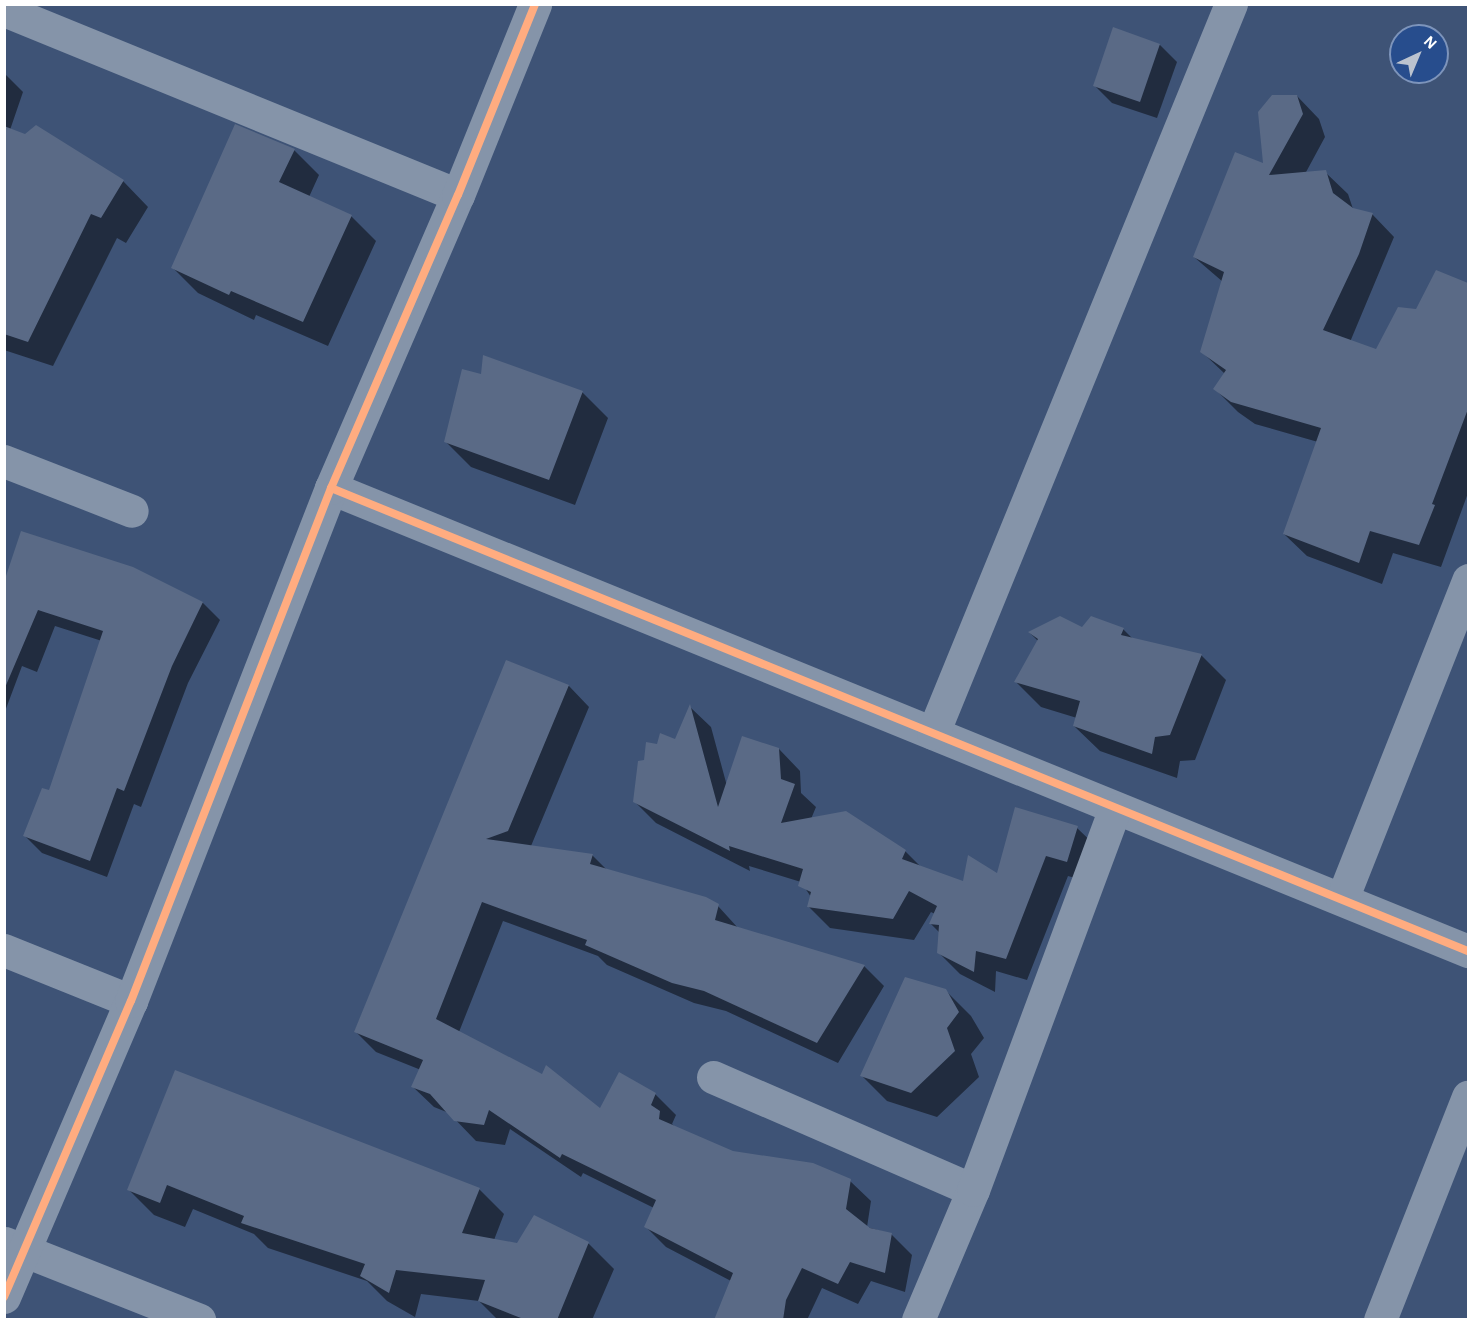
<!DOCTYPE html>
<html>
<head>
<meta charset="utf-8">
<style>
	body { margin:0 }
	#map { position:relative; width:1473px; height:1324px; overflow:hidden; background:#3e5376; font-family:"Alegreya Sans",sans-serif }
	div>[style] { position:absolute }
	.shadow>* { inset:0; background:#0007 }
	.building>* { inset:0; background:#5a6a86 }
	.minor>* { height:33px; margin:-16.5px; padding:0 16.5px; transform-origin:16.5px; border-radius:16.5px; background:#8594a9 }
	.cycleway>* { height:8px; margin:-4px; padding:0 4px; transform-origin:4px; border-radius:4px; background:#ffac80 }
	span { translate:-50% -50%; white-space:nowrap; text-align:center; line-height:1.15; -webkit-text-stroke:6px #274d8d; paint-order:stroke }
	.frame { position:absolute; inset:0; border:6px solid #fff; pointer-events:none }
	.north { position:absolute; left:1389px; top:24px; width:60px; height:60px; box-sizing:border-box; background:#274d8d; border:2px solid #7d94bb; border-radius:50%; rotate:44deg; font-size:16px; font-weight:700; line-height:24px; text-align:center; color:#fff }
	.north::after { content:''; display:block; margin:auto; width:21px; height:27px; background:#bbc3cf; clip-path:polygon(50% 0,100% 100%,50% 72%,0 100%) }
</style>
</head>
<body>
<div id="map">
	<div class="shadow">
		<i style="clip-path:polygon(1114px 29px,1160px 45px,1177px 62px,1157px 118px,1112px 103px,1095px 86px)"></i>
		<i style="clip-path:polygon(4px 73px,23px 92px,10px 130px,25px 136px,36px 126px,123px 181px,148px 207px,126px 243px,117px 238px,53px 366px,4px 350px)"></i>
		<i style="clip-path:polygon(1297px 96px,1319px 119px,1325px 137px,1305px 174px,1325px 172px,1348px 194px,1353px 209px,1372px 214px,1394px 237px,1350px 342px,1376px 351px,1417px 310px,1437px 272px,1468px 285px,1468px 493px,1441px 567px,1393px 553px,1382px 584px,1307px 556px,1284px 534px,1318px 442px,1255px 424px,1238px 412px,1215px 389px,1225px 374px,1202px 352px,1223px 282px,1194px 257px,1265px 165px)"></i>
		<i style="clip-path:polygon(294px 150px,319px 175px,309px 197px,351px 216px,376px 241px,328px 346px,256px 315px,254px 320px,198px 293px,173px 268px)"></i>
		<i style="clip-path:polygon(484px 357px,582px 392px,608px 418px,575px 505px,471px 467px,446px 442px,482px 375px)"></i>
		<i style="clip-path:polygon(133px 568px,203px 603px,220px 620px,188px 683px,141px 807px,134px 804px,107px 877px,42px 853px,25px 836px,50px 792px,102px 641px,55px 626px,37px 672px,22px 666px,4px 714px,4px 587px)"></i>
		<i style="clip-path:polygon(1082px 629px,1123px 629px,1134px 640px,1201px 655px,1226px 680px,1195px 760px,1180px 761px,1177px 778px,1100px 751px,1074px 726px,1077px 718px,1041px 707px,1016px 682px,1038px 641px,1030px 633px)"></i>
		<i style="clip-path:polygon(507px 661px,569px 686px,589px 707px,531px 846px,592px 855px,608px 871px,718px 906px,738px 928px,864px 966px,884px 986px,838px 1063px,726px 1011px,694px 1003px,607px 965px,598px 956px,503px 921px,459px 1032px,601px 1111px,655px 1094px,676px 1115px,672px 1124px,676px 1128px,732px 1153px,850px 1181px,871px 1201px,867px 1227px,891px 1234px,912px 1255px,905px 1292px,871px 1281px,858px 1304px,822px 1288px,807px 1320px,715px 1320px,731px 1281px,666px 1247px,646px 1227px,654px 1208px,583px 1173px,581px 1177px,510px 1129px,505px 1145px,476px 1141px,449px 1113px,434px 1107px,413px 1087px,421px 1070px,376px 1052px,355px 1031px)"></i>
		<i style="clip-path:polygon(690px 707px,711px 727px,727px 786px,779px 749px,800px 771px,801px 793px,816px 807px,811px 819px,905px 851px,922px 868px,964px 883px,997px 875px,1077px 828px,1099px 849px,1089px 882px,1068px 876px,1027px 980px,996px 971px,995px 992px,960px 974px,939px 953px,940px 933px,930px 923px,935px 914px,931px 912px,914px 940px,830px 928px,808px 906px,811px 897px,801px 882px,749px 866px,750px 871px,656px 823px,634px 801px,645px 761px,659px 746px,675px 741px)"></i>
		<i style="clip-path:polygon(945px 990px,971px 1016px,984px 1038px,971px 1054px,979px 1077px,937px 1117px,887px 1101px,862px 1076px)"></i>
		<i style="clip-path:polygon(176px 1072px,479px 1189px,504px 1214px,494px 1240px,518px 1244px,535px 1217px,589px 1244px,614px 1269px,592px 1320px,498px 1320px,479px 1301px,421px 1294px,415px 1317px,387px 1301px,367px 1281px,268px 1248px,254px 1234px,193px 1209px,185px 1227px,154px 1215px,129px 1190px)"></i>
	</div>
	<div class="building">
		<i style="clip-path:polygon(1113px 27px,1160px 44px,1140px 102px,1093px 86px)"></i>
		<i style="clip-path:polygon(1272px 95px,1297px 95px,1303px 114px,1269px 175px,1326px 170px,1333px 193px,1353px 208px,1373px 213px,1359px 254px,1323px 330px,1376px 349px,1398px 307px,1416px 309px,1436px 270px,1468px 283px,1468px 409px,1432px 504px,1435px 505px,1419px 545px,1370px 531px,1359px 563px,1283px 534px,1321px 428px,1231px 402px,1213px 389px,1226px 370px,1200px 352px,1224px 272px,1193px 257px,1235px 152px,1263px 163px,1258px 112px)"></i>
		<i style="clip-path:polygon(235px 124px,295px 149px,279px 182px,352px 215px,303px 322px,231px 291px,229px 295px,171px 268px)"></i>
		<i style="clip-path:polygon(36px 125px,124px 180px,101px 218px,91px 214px,28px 342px,4px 334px,4px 126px,25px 134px)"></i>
		<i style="clip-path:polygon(483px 355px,583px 391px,549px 480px,444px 442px,462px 369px,481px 374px)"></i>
		<i style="clip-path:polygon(21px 531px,133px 567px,203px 602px,172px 666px,124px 791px,117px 788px,90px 861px,23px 836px,42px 788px,49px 790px,103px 631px,38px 610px,4px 690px,4px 582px)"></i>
		<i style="clip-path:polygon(1060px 616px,1082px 627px,1091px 616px,1124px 628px,1121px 635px,1202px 654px,1170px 735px,1155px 737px,1152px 754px,1073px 726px,1080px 701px,1014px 682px,1038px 639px,1028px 632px)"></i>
		<i style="clip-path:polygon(506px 660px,569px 685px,508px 831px,486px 839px,593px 854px,590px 864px,706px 897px,719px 904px,715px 920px,865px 965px,817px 1043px,704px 991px,672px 983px,585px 945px,587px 940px,482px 902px,436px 1019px,542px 1074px,546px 1065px,600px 1108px,619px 1072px,656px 1093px,651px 1105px,660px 1111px,659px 1119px,733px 1151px,813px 1163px,851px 1179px,846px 1209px,870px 1228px,892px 1233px,885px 1273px,850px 1262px,838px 1284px,802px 1268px,786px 1300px,783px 1320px,714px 1320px,733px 1273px,644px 1227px,656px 1200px,562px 1154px,560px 1158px,489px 1110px,484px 1125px,454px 1121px,430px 1094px,411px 1087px,423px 1060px,354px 1032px)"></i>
		<i style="clip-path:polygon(690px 704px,718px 807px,742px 736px,779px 748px,781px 779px,795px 784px,781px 823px,846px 811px,906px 850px,902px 859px,963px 881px,968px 855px,997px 873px,1015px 807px,1078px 826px,1067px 862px,1046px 856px,1006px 959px,976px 951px,974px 972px,937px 953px,939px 925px,929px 924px,937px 906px,909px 891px,893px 919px,807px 907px,811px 892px,798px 886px,803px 869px,729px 846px,730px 851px,633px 802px,638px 761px,644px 760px,646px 742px,657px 744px,660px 733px,675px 739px)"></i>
		<i style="clip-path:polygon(905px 977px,946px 989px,959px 1012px,947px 1028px,955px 1051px,911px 1093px,860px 1076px)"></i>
		<i style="clip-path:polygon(175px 1070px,480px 1188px,462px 1233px,517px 1243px,534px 1215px,589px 1242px,557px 1320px,526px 1320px,478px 1301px,485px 1280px,396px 1270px,389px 1293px,360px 1276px,365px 1264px,241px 1223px,244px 1216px,167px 1185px,160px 1203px,127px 1190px)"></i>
	</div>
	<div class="minor">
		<i style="left:4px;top:10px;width:490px;rotate:22.2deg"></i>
		<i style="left:4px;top:461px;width:137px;rotate:21.3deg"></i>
		<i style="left:331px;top:488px;width:1228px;rotate:22.16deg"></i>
		<i style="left:933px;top:733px;width:788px;rotate:-67.77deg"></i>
		<i style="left:1342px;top:899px;width:343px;rotate:-68.4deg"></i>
		<i style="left:4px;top:950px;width:137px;rotate:21.9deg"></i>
		<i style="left:713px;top:1077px;width:283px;rotate:23.5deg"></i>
		<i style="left:5px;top:1243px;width:209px;rotate:21.6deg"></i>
		<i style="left:4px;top:1297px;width:322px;rotate:-66.8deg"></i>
		<i style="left:131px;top:1001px;width:551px;rotate:-68.7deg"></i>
		<i style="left:331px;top:488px;width:319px;rotate:-66.6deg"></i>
		<i style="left:458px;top:195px;width:206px;rotate:-68deg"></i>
		<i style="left:918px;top:1320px;width:141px;rotate:-67.1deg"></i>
		<i style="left:973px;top:1190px;width:405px;rotate:-69.6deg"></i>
		<i style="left:1380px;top:1320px;width:240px;rotate:-68.5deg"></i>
	</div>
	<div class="cycleway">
		<i style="left:331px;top:488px;width:1228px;rotate:22.16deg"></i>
		<i style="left:4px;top:1297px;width:322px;rotate:-66.8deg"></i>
		<i style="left:131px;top:1001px;width:551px;rotate:-68.7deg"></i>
		<i style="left:331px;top:488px;width:319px;rotate:-66.6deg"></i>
		<i style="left:458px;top:195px;width:206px;rotate:-68deg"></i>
	</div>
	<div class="frame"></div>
	<div class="north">N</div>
</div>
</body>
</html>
